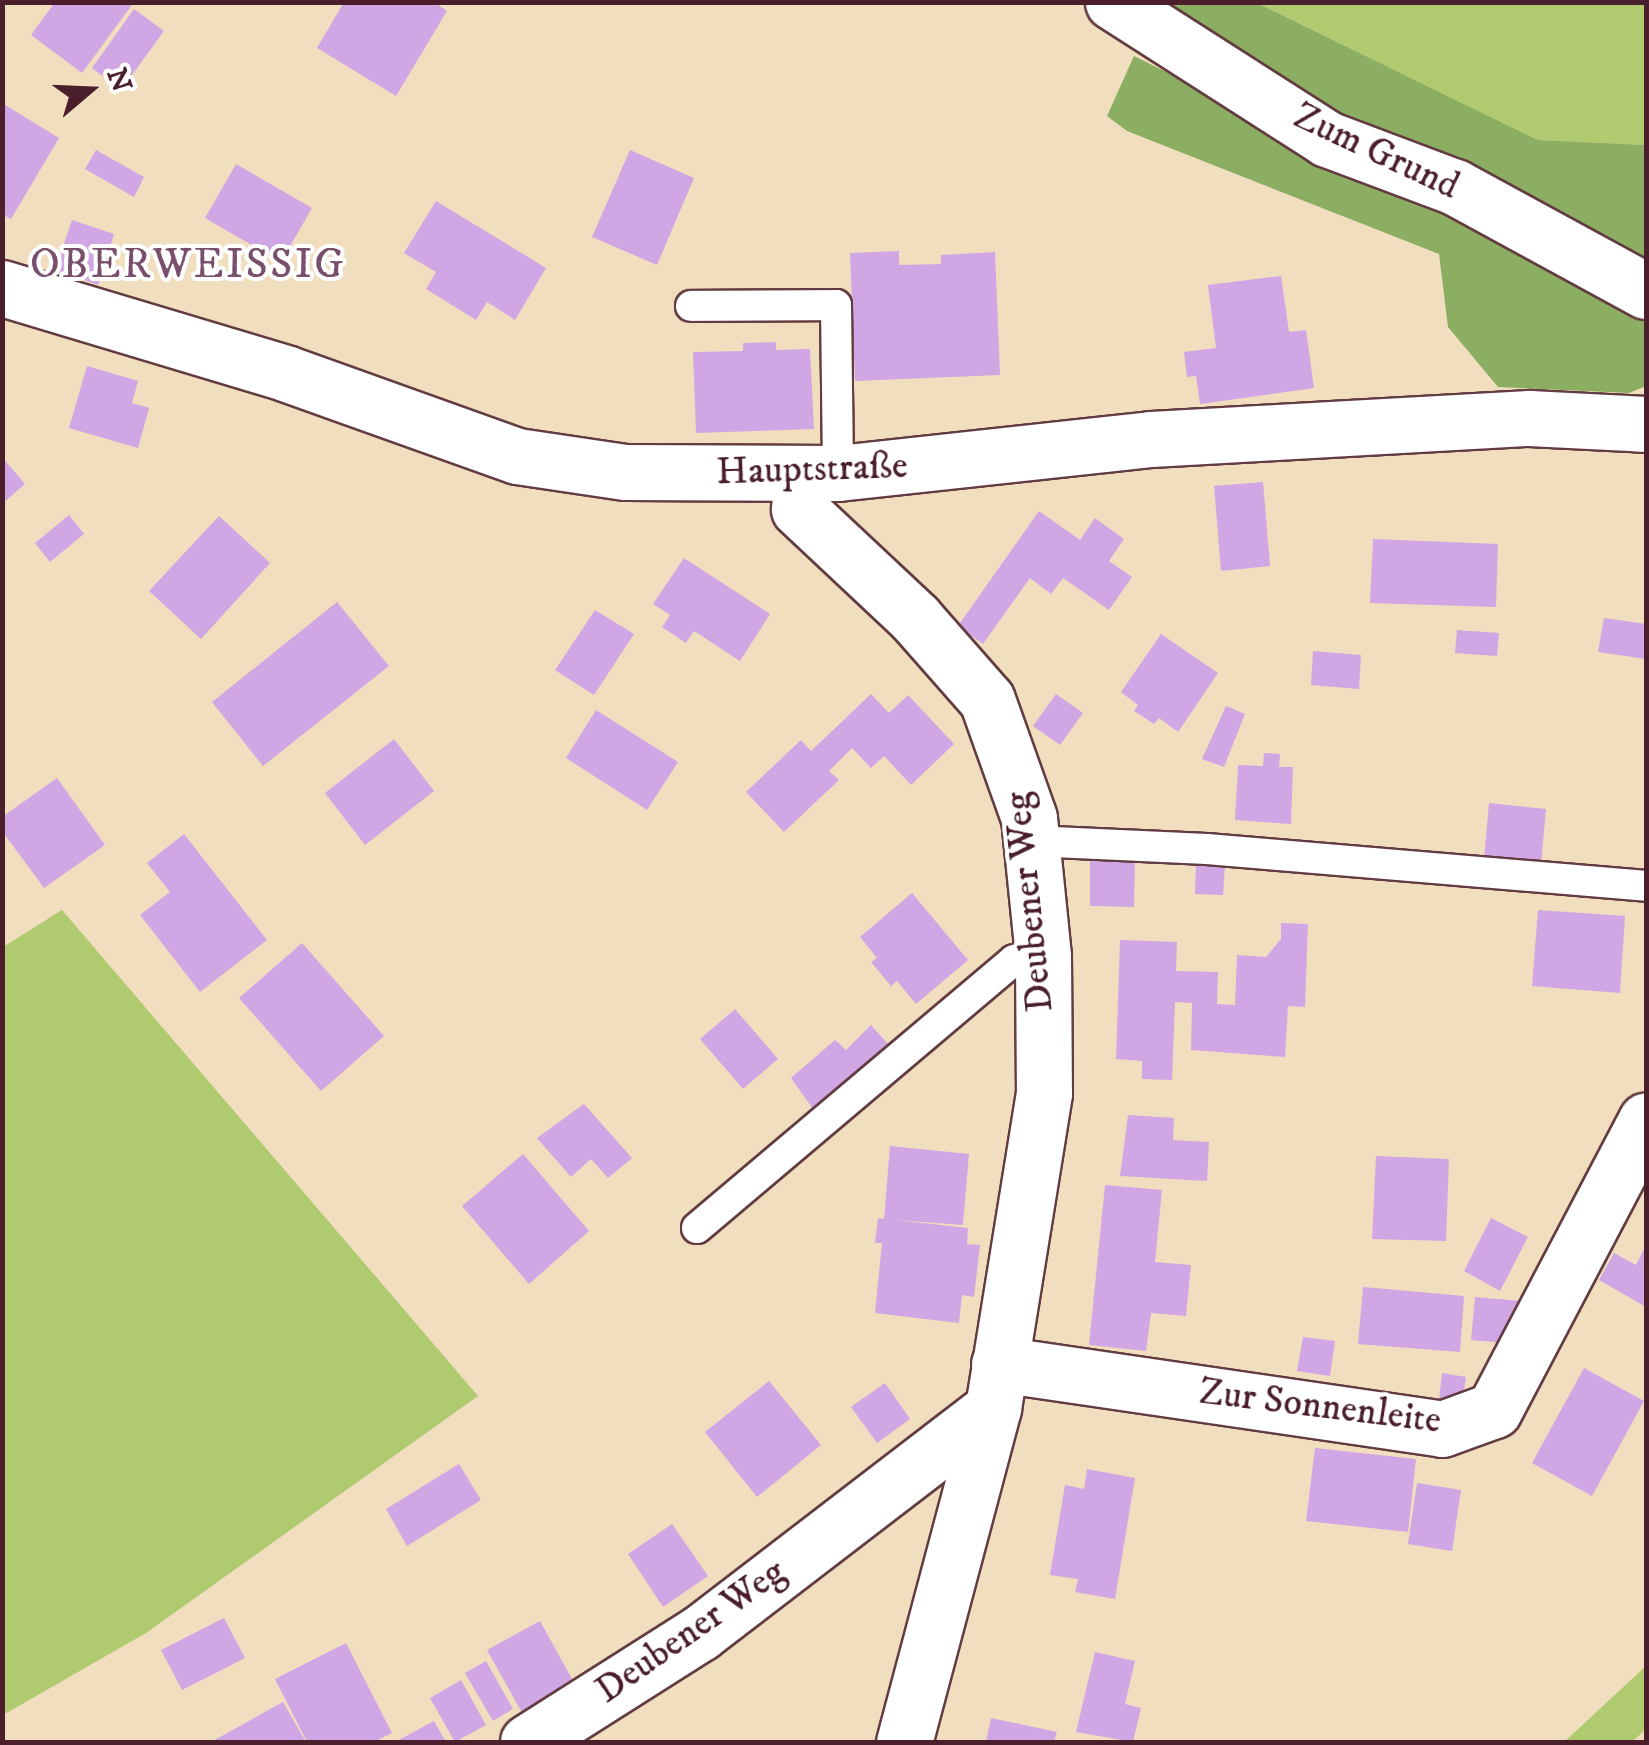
<!DOCTYPE html>
<html>
<head>
<meta charset="utf-8">
<style>
	body { margin:0 }
	#map { position:relative; width:1649px; height:1745px; overflow:hidden; background:#f0debf; font-family:"IM FELL DW Pica",serif }
	div>[style] { position:absolute }
	.green>* { inset:0; background:#b0ca6f }
	.forest>* { inset:0; background:#8cae62 }
	.building>* { inset:0; background:#d0a7e4 }
	.roads { filter:drop-shadow(2px 0 #633c41) drop-shadow(-2px 0 #633c41) drop-shadow(0 2px #633c41) drop-shadow(0 -2px #633c41) }
	.service>* { height:30px; margin:-15px; padding:0 15px; transform-origin:15px; border-radius:15px; background:#fff }
	.minor>* { height:55px; margin:-27.5px; padding:0 27.5px; transform-origin:27.5px; border-radius:27.5px; background:#fff }
	.tertiary>* { height:55px; margin:-27.5px; padding:0 27.5px; transform-origin:27.5px; border-radius:27.5px; background:#fff }
	span { translate:-50% -50%; white-space:nowrap; text-align:center; line-height:1.15; -webkit-text-stroke:8px #fff; paint-order:stroke }
	.street-label { font-size:38px; color:#4a1f2b }
	.quarter-label { font-size:42px; color:#794f6c; letter-spacing:2.5px }
	.frame { position:absolute; inset:0; border:5px solid #4a1f2b; pointer-events:none }
	.north { position:absolute; left:40px; top:40px; width:100px; height:100px; -webkit-text-stroke:8px #fff; paint-order:stroke; rotate:71deg; font-size:28px; font-weight:700; line-height:40px; text-align:center; color:#4a1f2b }
	.north::after { content:''; display:block; margin:auto; width:35px; height:45px; background:#4a1f2b; clip-path:polygon(50% 0,100% 100%,50% 72%,0 100%) }
</style>
</head>
<body>
<div id="map">
	<div class="green">
		<i style="clip-path:polygon(1257px 3px,1646px 3px,1646px 145px,1538px 140px)"></i>
		<i style="clip-path:polygon(62px 910px,478px 1396px,146px 1633px,3px 1715px,3px 947px)"></i>
		<i style="clip-path:polygon(1646px 1666px,1646px 1729px,1632px 1742px,1564px 1742px)"></i>
	</div>
	<div class="forest">
		<i style="clip-path:polygon(1133px 3px,1257px 3px,1538px 140px,1646px 145px,1646px 267px,1303px 99px)"></i>
		<i style="clip-path:polygon(1134px 56px,1646px 310px,1646px 386px,1629px 393px,1498px 387px,1448px 327px,1439px 254px,1127px 131px,1107px 116px)"></i>
	</div>
	<div class="building">
		<i style="clip-path:polygon(55px 2px,134px 2px,82px 73px,31px 35px)"></i>
		<i style="clip-path:polygon(344px 2px,434px 2px,447px 11px,396px 96px,317px 48px)"></i>
		<i style="clip-path:polygon(134px 9px,164px 31px,121px 90px,92px 68px)"></i>
		<i style="clip-path:polygon(2px 103px,59px 138px,11px 219px,2px 214px)"></i>
		<i style="clip-path:polygon(96px 150px,144px 177px,134px 197px,85px 169px)"></i>
		<i style="clip-path:polygon(630px 150px,694px 178px,657px 265px,592px 237px)"></i>
		<i style="clip-path:polygon(236px 164px,312px 208px,281px 262px,205px 218px)"></i>
		<i style="clip-path:polygon(436px 201px,546px 268px,515px 320px,487px 302px,476px 320px,426px 289px,436px 272px,404px 253px)"></i>
		<i style="clip-path:polygon(72px 220px,114px 234px,98px 285px,55px 270px)"></i>
		<i style="clip-path:polygon(899px 251px,899px 265px,941px 264px,941px 255px,995px 252px,1000px 375px,855px 381px,850px 253px)"></i>
		<i style="clip-path:polygon(1281px 276px,1289px 332px,1306px 330px,1314px 388px,1200px 404px,1196px 376px,1187px 377px,1184px 352px,1216px 348px,1208px 285px)"></i>
		<i style="clip-path:polygon(776px 342px,776px 350px,810px 349px,814px 429px,696px 433px,693px 352px,743px 351px,743px 343px)"></i>
		<i style="clip-path:polygon(87px 366px,138px 381px,132px 403px,149px 408px,138px 448px,69px 428px)"></i>
		<i style="clip-path:polygon(2px 457px,25px 484px,2px 504px)"></i>
		<i style="clip-path:polygon(1263px 482px,1270px 566px,1221px 571px,1214px 486px)"></i>
		<i style="clip-path:polygon(1039px 511px,1080px 540px,1095px 518px,1124px 539px,1109px 561px,1132px 577px,1109px 610px,1063px 578px,1051px 594px,1030px 578px,983px 644px,958px 626px)"></i>
		<i style="clip-path:polygon(69px 515px,84px 534px,50px 562px,35px 543px)"></i>
		<i style="clip-path:polygon(219px 516px,270px 563px,201px 639px,149px 591px)"></i>
		<i style="clip-path:polygon(1373px 539px,1498px 544px,1496px 607px,1370px 603px)"></i>
		<i style="clip-path:polygon(684px 558px,770px 614px,740px 661px,694px 631px,686px 643px,662px 627px,670px 615px,653px 604px)"></i>
		<i style="clip-path:polygon(337px 602px,389px 666px,263px 766px,212px 702px)"></i>
		<i style="clip-path:polygon(595px 610px,634px 634px,594px 695px,555px 670px)"></i>
		<i style="clip-path:polygon(1604px 618px,1646px 624px,1646px 659px,1598px 652px)"></i>
		<i style="clip-path:polygon(1457px 630px,1499px 633px,1497px 656px,1455px 653px)"></i>
		<i style="clip-path:polygon(1161px 634px,1218px 673px,1178px 732px,1159px 718px,1154px 724px,1134px 711px,1138px 705px,1121px 692px)"></i>
		<i style="clip-path:polygon(1313px 651px,1361px 655px,1359px 689px,1311px 685px)"></i>
		<i style="clip-path:polygon(871px 694px,889px 713px,908px 695px,954px 744px,911px 785px,884px 756px,871px 768px,852px 748px,829px 771px,839px 780px,784px 832px,746px 792px,801px 740px,811px 751px)"></i>
		<i style="clip-path:polygon(1056px 694px,1083px 713px,1060px 745px,1033px 726px)"></i>
		<i style="clip-path:polygon(1226px 706px,1245px 714px,1224px 767px,1202px 759px)"></i>
		<i style="clip-path:polygon(596px 710px,678px 762px,647px 810px,566px 758px)"></i>
		<i style="clip-path:polygon(394px 739px,434px 791px,365px 845px,325px 793px)"></i>
		<i style="clip-path:polygon(1264px 753px,1280px 754px,1279px 767px,1293px 767px,1291px 824px,1235px 820px,1238px 765px,1263px 766px)"></i>
		<i style="clip-path:polygon(57px 778px,105px 845px,44px 888px,2px 831px,2px 817px)"></i>
		<i style="clip-path:polygon(1489px 803px,1546px 809px,1541px 865px,1484px 859px)"></i>
		<i style="clip-path:polygon(184px 834px,267px 940px,200px 992px,140px 915px,170px 892px,147px 863px)"></i>
		<i style="clip-path:polygon(1090px 859px,1135px 860px,1134px 907px,1090px 906px)"></i>
		<i style="clip-path:polygon(1196px 864px,1225px 866px,1223px 895px,1195px 894px)"></i>
		<i style="clip-path:polygon(912px 893px,968px 960px,916px 1004px,897px 981px,891px 986px,871px 962px,877px 958px,860px 937px)"></i>
		<i style="clip-path:polygon(1538px 910px,1625px 916px,1620px 993px,1532px 986px)"></i>
		<i style="clip-path:polygon(1281px 923px,1308px 924px,1305px 1007px,1288px 1006px,1285px 1057px,1191px 1050px,1192px 1003px,1175px 1002px,1172px 1080px,1142px 1079px,1142px 1061px,1116px 1059px,1120px 940px,1177px 942px,1176px 971px,1218px 972px,1217px 1004px,1235px 1005px,1237px 955px,1266px 957px,1281px 939px)"></i>
		<i style="clip-path:polygon(302px 943px,384px 1036px,321px 1091px,239px 998px)"></i>
		<i style="clip-path:polygon(735px 1009px,778px 1059px,743px 1089px,700px 1039px)"></i>
		<i style="clip-path:polygon(871px 1025px,888px 1044px,813px 1109px,791px 1078px,835px 1040px,846px 1050px)"></i>
		<i style="clip-path:polygon(584px 1104px,632px 1158px,608px 1178px,591px 1159px,571px 1177px,537px 1138px)"></i>
		<i style="clip-path:polygon(1128px 1115px,1174px 1118px,1173px 1140px,1209px 1142px,1207px 1181px,1120px 1176px)"></i>
		<i style="clip-path:polygon(890px 1146px,969px 1154px,963px 1225px,895px 1220px,968px 1228px,967px 1244px,980px 1245px,974px 1297px,962px 1295px,959px 1323px,875px 1313px,882px 1243px,875px 1243px,878px 1218px,884px 1219px)"></i>
		<i style="clip-path:polygon(523px 1154px,589px 1231px,529px 1284px,462px 1206px)"></i>
		<i style="clip-path:polygon(1376px 1156px,1449px 1159px,1446px 1241px,1372px 1239px)"></i>
		<i style="clip-path:polygon(1105px 1185px,1162px 1190px,1155px 1262px,1191px 1265px,1186px 1316px,1151px 1313px,1146px 1351px,1089px 1345px)"></i>
		<i style="clip-path:polygon(1491px 1218px,1528px 1237px,1500px 1291px,1464px 1271px)"></i>
		<i style="clip-path:polygon(1646px 1245px,1646px 1307px,1599px 1280px,1614px 1253px,1636px 1265px)"></i>
		<i style="clip-path:polygon(1363px 1287px,1464px 1296px,1460px 1352px,1358px 1344px)"></i>
		<i style="clip-path:polygon(1475px 1297px,1521px 1301px,1518px 1344px,1471px 1340px)"></i>
		<i style="clip-path:polygon(1303px 1337px,1335px 1341px,1330px 1376px,1297px 1371px)"></i>
		<i style="clip-path:polygon(1584px 1368px,1644px 1401px,1592px 1496px,1532px 1463px)"></i>
		<i style="clip-path:polygon(1442px 1373px,1466px 1377px,1462px 1403px,1439px 1400px)"></i>
		<i style="clip-path:polygon(769px 1381px,821px 1445px,757px 1497px,705px 1432px)"></i>
		<i style="clip-path:polygon(885px 1383px,910px 1419px,877px 1443px,851px 1407px)"></i>
		<i style="clip-path:polygon(1315px 1448px,1416px 1459px,1408px 1532px,1306px 1521px)"></i>
		<i style="clip-path:polygon(459px 1464px,481px 1500px,407px 1546px,386px 1509px)"></i>
		<i style="clip-path:polygon(1087px 1469px,1135px 1478px,1115px 1599px,1075px 1592px,1078px 1579px,1050px 1575px,1065px 1485px,1084px 1489px)"></i>
		<i style="clip-path:polygon(1417px 1483px,1461px 1490px,1452px 1551px,1408px 1544px)"></i>
		<i style="clip-path:polygon(672px 1524px,708px 1576px,663px 1607px,628px 1554px)"></i>
		<i style="clip-path:polygon(224px 1618px,245px 1658px,182px 1690px,161px 1650px)"></i>
		<i style="clip-path:polygon(540px 1621px,582px 1697px,530px 1727px,487px 1650px)"></i>
		<i style="clip-path:polygon(346px 1643px,392px 1733px,374px 1742px,307px 1742px,275px 1679px)"></i>
		<i style="clip-path:polygon(1095px 1652px,1135px 1661px,1125px 1704px,1141px 1708px,1133px 1742px,1076px 1732px)"></i>
		<i style="clip-path:polygon(486px 1661px,513px 1709px,493px 1721px,465px 1673px)"></i>
		<i style="clip-path:polygon(461px 1680px,486px 1725px,455px 1742px,430px 1698px)"></i>
		<i style="clip-path:polygon(283px 1702px,306px 1742px,211px 1742px)"></i>
		<i style="clip-path:polygon(991px 1718px,1057px 1732px,1054px 1742px,986px 1742px)"></i>
		<i style="clip-path:polygon(434px 1721px,446px 1742px,395px 1742px)"></i>
	</div>
	<div class="roads">
		<div class="service">
			<i style="left:691px;top:306px;width:145px;rotate:-0.4deg"></i>
			<i style="left:836px;top:305px;width:168px;rotate:89.3deg"></i>
			<i style="left:1032px;top:841px;width:175px;rotate:2.6deg"></i>
			<i style="left:1207px;top:849px;width:441px;rotate:4.8deg"></i>
			<i style="left:697px;top:1228px;width:415px;rotate:-40.2deg"></i>
			<i style="left:1014px;top:960px;width:29px;rotate:-8deg"></i>
		</div>
		<div class="minor">
			<i style="left:1113px;top:2px;width:254px;rotate:32.6deg"></i>
			<i style="left:1327px;top:139px;width:137px;rotate:20.6deg"></i>
			<i style="left:1455px;top:187px;width:217px;rotate:28.6deg"></i>
			<i style="left:801px;top:475px;width:34px;rotate:93deg"></i>
			<i style="left:799px;top:509px;width:159px;rotate:43.2deg"></i>
			<i style="left:915px;top:618px;width:109px;rotate:48.7deg"></i>
			<i style="left:987px;top:700px;width:125px;rotate:70.4deg"></i>
			<i style="left:1029px;top:818px;width:139px;rotate:84.2deg"></i>
			<i style="left:1043px;top:956px;width:137px;rotate:89.6deg"></i>
			<i style="left:1044px;top:1093px;width:319px;rotate:99.2deg"></i>
			<i style="left:993px;top:1408px;width:346px;rotate:104.9deg"></i>
			<i style="left:999px;top:1364px;width:448px;rotate:8.3deg"></i>
			<i style="left:1442px;top:1429px;width:55px;rotate:-20.1deg"></i>
			<i style="left:1494px;top:1410px;width:327px;rotate:-62.3deg"></i>
			<i style="left:528px;top:1742px;width:204px;rotate:-32.4deg"></i>
			<i style="left:700px;top:1633px;width:369px;rotate:-37.5deg"></i>
		</div>
		<div class="tertiary">
			<i style="left:2px;top:288px;width:295px;rotate:16.7deg"></i>
			<i style="left:285px;top:373px;width:246px;rotate:19.7deg"></i>
			<i style="left:517px;top:456px;width:109px;rotate:8.4deg"></i>
			<i style="left:625px;top:472px;width:213px;rotate:0.3deg"></i>
			<i style="left:838px;top:473px;width:315px;rotate:-6.2deg"></i>
			<i style="left:1151px;top:439px;width:379px;rotate:-3.2deg"></i>
			<i style="left:1529px;top:418px;width:117px;rotate:2.9deg"></i>
		</div>
	</div>
	<div class="street-label">
		<span style="left:1376px;top:152px;rotate:25deg">Zum Grund</span>
		<span style="left:812px;top:470px;rotate:-2deg">Hauptstraße</span>
		<span style="left:1030px;top:902px;rotate:-96deg">Deubener Weg</span>
		<span style="left:1320px;top:1407px;rotate:7deg">Zur Sonnenleite</span>
		<span style="left:691px;top:1632px;rotate:-35deg">Deubener Weg</span>
	</div>
	<div class="quarter-label">
		<span style="left:188px;top:265px">OBERWEISSIG</span>
	</div>
	<div class="frame"></div>
	<div class="north">N</div>
</div>
</body>
</html>
